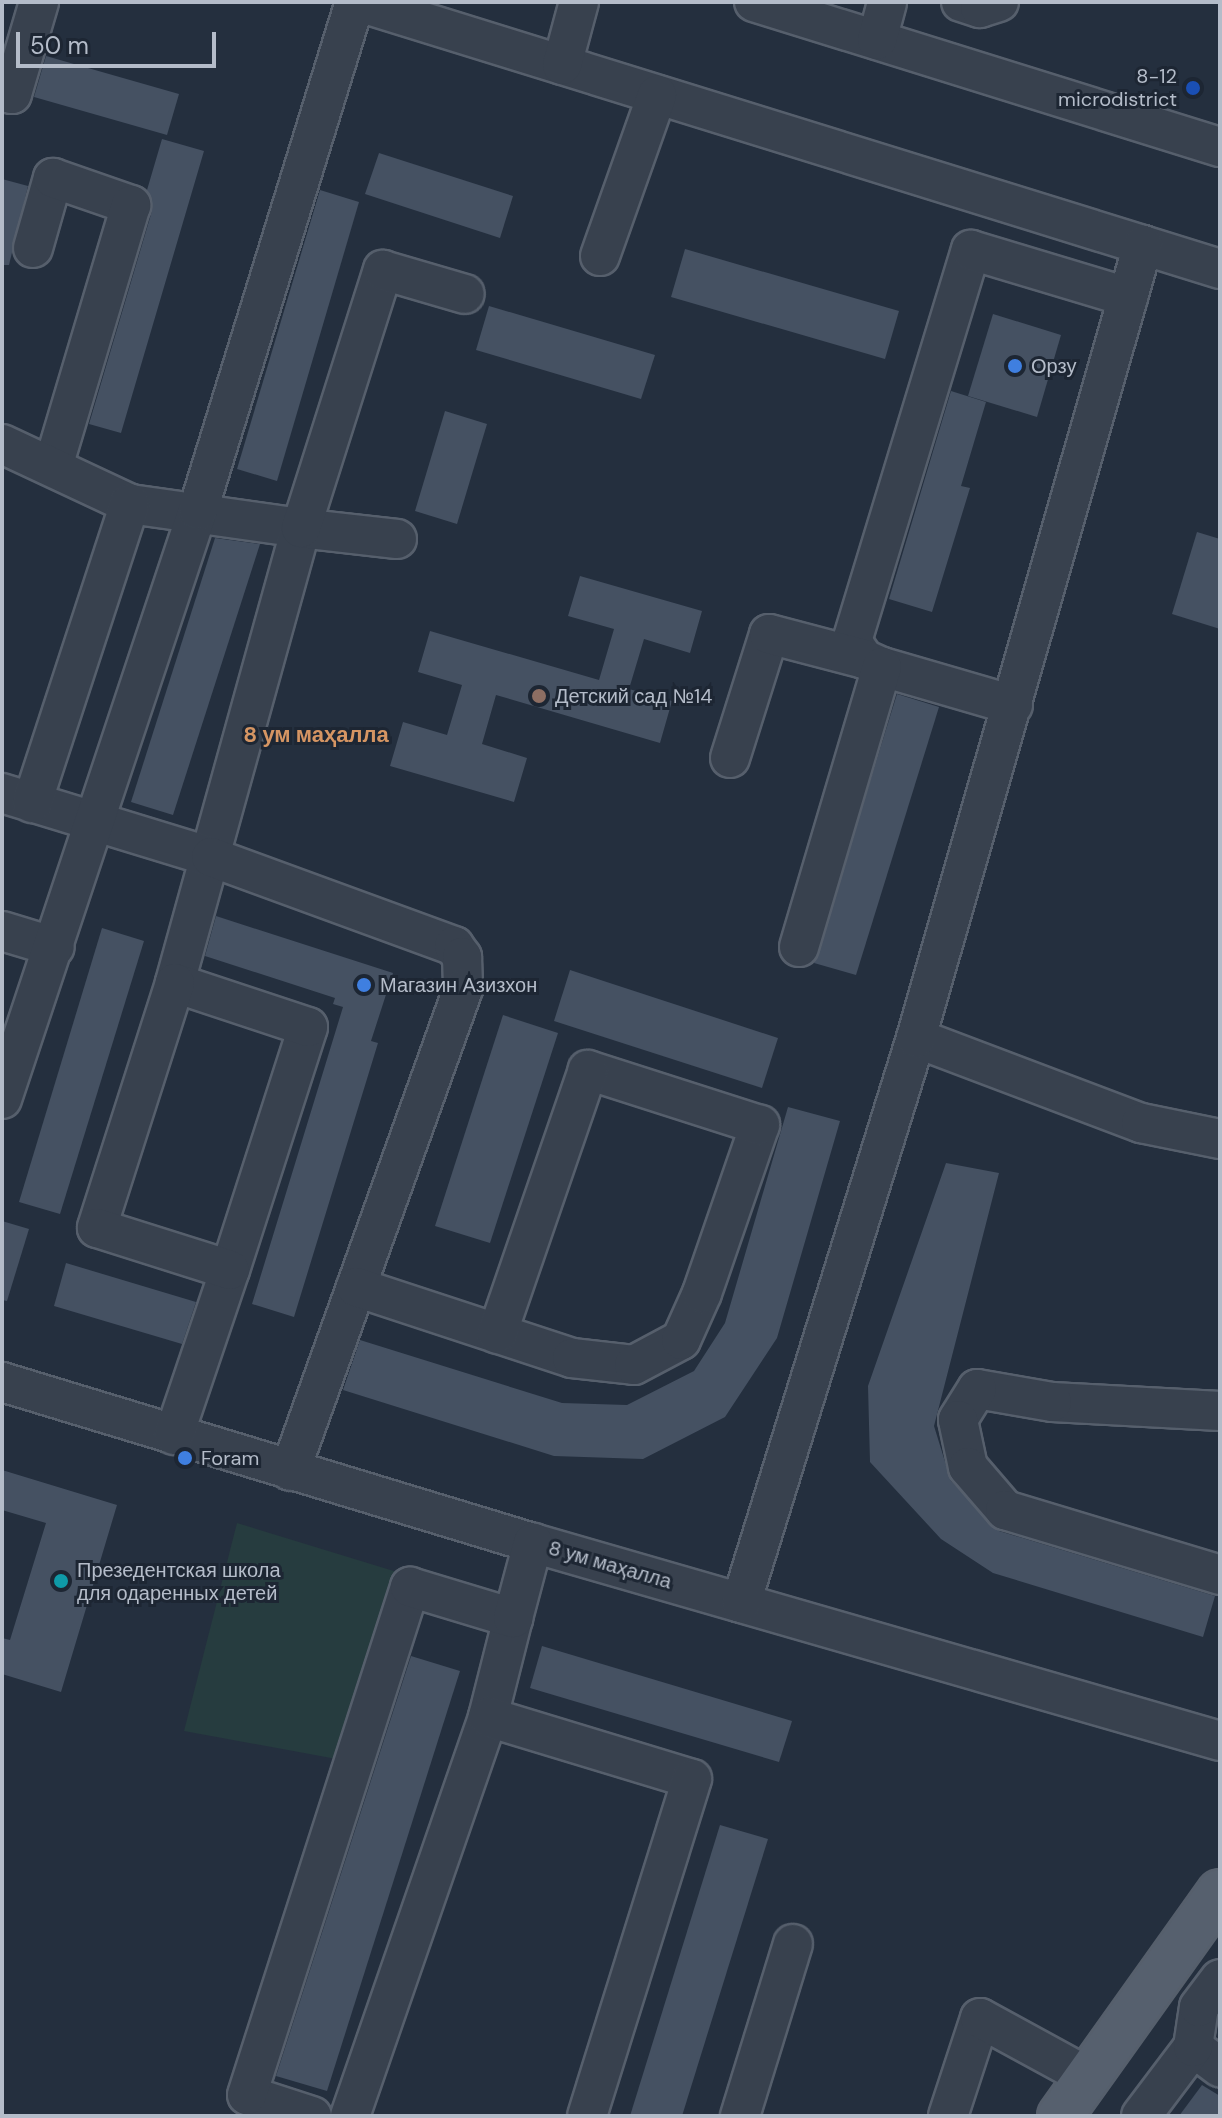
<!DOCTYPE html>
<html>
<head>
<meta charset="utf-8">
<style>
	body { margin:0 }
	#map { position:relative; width:1222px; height:2118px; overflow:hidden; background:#242f3e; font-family:"DM Sans",sans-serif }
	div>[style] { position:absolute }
	.green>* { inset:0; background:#263c3f }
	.building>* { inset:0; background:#455162 }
	.roads { filter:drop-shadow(2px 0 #565f6c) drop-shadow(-2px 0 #565f6c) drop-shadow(0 2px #565f6c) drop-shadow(0 -2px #565f6c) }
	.minor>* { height:38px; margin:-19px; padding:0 19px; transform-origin:19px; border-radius:19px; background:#38414e }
	.major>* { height:44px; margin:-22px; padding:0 22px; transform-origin:22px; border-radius:22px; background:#56606e }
	.dots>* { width:22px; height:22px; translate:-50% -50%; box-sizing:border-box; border:4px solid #1d2633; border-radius:50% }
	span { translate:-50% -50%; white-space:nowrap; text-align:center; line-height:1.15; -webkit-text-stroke:6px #1d2633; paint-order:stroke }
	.poi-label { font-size:20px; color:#b4bcc9 }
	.right { translate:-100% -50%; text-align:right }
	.left { translate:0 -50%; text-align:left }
	.street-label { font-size:20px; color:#b4bcc9 }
	.neighbourhood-label { font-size:22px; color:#d59563; font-weight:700 }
	.frame { position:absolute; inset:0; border:4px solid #b4bcc9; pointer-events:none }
	.scale { position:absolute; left:16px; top:32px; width:200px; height:36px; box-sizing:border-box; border:4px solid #b4bcc9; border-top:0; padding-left:10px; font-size:24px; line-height:28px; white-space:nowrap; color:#b4bcc9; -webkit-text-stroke:6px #1d2633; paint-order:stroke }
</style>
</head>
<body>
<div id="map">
	<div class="green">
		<i style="clip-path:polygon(237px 1523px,397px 1572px,342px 1760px,184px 1731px)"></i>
	</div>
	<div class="building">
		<i style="clip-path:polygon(46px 56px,179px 94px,167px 135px,34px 97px)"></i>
		<i style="clip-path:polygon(162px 139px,204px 151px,121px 433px,89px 424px,152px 211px,147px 190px)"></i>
		<i style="clip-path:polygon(379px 153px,513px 196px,500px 238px,365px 194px)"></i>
		<i style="clip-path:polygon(2px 179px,28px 186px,9px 265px,2px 265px)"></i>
		<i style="clip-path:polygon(320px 190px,359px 202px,277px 481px,237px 469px)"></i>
		<i style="clip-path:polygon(685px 249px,899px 311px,885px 359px,671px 297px)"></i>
		<i style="clip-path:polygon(489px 306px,655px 355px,641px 399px,476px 350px)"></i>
		<i style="clip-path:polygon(993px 314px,1061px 335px,1037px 417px,968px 396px)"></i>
		<i style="clip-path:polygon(951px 391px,986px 402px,961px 486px,970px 488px,932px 612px,889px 599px)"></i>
		<i style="clip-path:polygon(445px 411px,487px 424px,457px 524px,415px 511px)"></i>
		<i style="clip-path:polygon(1197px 532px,1220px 539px,1220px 629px,1172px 614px)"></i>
		<i style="clip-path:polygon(215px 538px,260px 544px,173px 815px,131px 802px)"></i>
		<i style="clip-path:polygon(580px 576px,702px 611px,690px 653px,644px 639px,629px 689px,672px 701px,660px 743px,496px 695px,482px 744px,527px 758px,514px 802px,390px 766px,403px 722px,447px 735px,462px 685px,418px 672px,430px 631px,599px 680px,614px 629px,568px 616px)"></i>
		<i style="clip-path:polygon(897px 694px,939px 707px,856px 975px,814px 963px)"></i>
		<i style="clip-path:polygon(216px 916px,393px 973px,371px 1041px,378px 1043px,294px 1317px,252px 1304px,343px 1007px,333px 1004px,335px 998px,205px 956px)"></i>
		<i style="clip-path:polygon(102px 928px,144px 941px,60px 1214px,19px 1202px)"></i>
		<i style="clip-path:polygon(570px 970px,778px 1038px,762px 1088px,554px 1021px)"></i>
		<i style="clip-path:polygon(503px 1015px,558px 1033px,490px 1243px,435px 1226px)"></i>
		<i style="clip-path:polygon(788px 1107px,840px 1121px,777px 1338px,725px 1417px,643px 1459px,554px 1456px,343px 1390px,360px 1340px,562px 1403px,627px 1405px,694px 1371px,725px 1323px)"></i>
		<i style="clip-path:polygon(946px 1163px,999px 1173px,934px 1426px,951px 1481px,999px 1531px,1215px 1596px,1203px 1637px,993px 1573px,941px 1539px,870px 1462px,868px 1386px)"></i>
		<i style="clip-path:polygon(2px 1221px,29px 1229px,7px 1301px,2px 1300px)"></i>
		<i style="clip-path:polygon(66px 1263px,196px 1302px,182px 1344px,54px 1306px)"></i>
		<i style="clip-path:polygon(2px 1470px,117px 1505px,61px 1692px,2px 1674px,2px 1638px,10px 1640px,46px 1523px,2px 1510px)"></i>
		<i style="clip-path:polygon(542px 1646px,792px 1721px,779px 1762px,530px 1688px)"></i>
		<i style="clip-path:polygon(411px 1656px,460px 1671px,327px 2091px,276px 2076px)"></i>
		<i style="clip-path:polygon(720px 1825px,768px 1839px,682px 2116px,630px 2116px)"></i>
		<i style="clip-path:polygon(1202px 2085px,1220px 2096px,1220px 2116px,1179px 2116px)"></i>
	</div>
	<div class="roads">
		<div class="minor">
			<i style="left:359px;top:2px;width:901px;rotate:17.23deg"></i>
			<i style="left:754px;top:2px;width:488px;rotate:17.3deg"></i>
			<i style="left:961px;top:2px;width:20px;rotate:18deg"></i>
			<i style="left:980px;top:8px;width:20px;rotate:-18deg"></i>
			<i style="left:877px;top:40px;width:39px;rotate:-75deg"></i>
			<i style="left:562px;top:65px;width:65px;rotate:-74.9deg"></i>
			<i style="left:2px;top:92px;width:10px;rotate:11deg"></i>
			<i style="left:12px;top:94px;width:96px;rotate:-73.6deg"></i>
			<i style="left:33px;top:248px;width:73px;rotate:-74.1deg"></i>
			<i style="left:53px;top:178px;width:83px;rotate:19.1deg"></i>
			<i style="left:131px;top:205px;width:273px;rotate:106.6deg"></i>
			<i style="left:600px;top:256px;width:171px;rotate:-70.5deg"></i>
			<i style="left:2px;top:444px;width:141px;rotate:25.1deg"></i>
			<i style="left:130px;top:504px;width:173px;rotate:8deg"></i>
			<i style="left:301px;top:528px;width:472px;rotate:105.5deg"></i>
			<i style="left:397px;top:539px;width:97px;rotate:-173.5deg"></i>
			<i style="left:301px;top:528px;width:271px;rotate:-72.4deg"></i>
			<i style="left:383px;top:270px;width:85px;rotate:16.3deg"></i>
			<i style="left:1013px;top:705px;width:136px;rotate:-163.8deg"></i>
			<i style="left:882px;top:667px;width:20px;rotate:-156deg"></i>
			<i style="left:864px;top:659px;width:22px;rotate:-124deg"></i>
			<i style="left:852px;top:641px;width:409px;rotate:-73.1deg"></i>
			<i style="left:971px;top:250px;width:164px;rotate:16.7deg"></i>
			<i style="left:730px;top:758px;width:130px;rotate:-72.5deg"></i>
			<i style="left:769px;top:634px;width:98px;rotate:14.7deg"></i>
			<i style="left:2px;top:793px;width:219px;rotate:17deg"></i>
			<i style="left:211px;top:857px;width:259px;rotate:20.1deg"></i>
			<i style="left:454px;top:946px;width:14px;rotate:54deg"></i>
			<i style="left:462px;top:957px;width:32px;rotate:88deg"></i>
			<i style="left:463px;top:989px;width:512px;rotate:109.74deg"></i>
			<i style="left:32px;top:803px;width:315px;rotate:-71.9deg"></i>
			<i style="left:2px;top:931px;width:55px;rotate:16.8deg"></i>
			<i style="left:799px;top:947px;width:292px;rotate:-73.5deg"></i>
			<i style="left:916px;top:1038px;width:241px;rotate:20.7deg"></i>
			<i style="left:1141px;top:1123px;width:81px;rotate:11.4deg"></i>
			<i style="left:2px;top:1099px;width:621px;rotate:-71.59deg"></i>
			<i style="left:198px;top:510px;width:532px;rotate:-72.83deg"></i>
			<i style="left:356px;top:1287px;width:227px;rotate:18.2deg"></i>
			<i style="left:572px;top:1358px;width:62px;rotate:6.4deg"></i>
			<i style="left:634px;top:1365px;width:53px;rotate:-28deg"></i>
			<i style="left:681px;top:1340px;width:51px;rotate:-65.9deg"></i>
			<i style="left:702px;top:1293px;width:178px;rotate:-71deg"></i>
			<i style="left:760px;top:1125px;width:181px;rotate:-162.3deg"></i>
			<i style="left:588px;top:1070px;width:279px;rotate:109deg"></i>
			<i style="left:2px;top:1382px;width:555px;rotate:16.87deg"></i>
			<i style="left:533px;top:1543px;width:715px;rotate:16.08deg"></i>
			<i style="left:1220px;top:1411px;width:168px;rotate:-176.9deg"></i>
			<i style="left:1052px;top:1402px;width:76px;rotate:-170.2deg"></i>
			<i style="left:977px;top:1389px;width:36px;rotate:122deg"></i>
			<i style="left:958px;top:1420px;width:48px;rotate:78deg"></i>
			<i style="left:968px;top:1467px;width:57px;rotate:49.3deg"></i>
			<i style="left:1005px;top:1510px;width:225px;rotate:16.8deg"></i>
			<i style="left:174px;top:1435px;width:174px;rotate:-71.3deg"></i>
			<i style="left:230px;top:1270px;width:255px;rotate:-72.2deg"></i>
			<i style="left:308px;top:1027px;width:140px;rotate:-161.7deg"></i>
			<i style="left:175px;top:983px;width:257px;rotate:107.7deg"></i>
			<i style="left:97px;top:1228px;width:139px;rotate:17.5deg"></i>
			<i style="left:741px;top:1603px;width:591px;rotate:-72.79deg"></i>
			<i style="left:916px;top:1038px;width:825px;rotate:-74.03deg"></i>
			<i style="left:488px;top:1717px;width:102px;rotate:-75.8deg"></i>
			<i style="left:1193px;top:2047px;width:34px;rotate:37deg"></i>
			<i style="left:312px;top:2116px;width:68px;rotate:-162.1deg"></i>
			<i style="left:247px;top:2095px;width:534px;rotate:-72.21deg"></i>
			<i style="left:410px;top:1587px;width:108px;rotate:16.8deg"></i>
			<i style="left:513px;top:1618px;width:78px;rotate:-75.1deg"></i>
			<i style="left:350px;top:2116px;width:422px;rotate:-70.9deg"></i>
			<i style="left:488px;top:1717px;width:213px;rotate:16.9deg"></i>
			<i style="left:692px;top:1779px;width:353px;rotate:107.3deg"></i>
			<i style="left:740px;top:2116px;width:180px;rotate:-72.9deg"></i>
			<i style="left:948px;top:2116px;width:103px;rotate:-71.9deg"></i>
			<i style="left:980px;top:2018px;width:123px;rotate:28.6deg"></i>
			<i style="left:1141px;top:2116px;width:86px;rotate:-53deg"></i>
			<i style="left:1193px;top:2047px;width:40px;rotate:-81.5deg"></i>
			<i style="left:1199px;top:2007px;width:35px;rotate:-53deg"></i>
		</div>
		<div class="major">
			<i style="left:1060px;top:2116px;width:275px;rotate:-54.5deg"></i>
		</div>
	</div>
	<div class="dots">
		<i style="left:1193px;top:88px;background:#1a4fb4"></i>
		<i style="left:1015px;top:366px;background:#3f7fe0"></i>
		<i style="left:539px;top:696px;background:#8d6e63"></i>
		<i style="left:364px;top:985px;background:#3f7fe0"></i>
		<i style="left:185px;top:1458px;background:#3f7fe0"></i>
		<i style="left:61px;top:1581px;background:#0f9aa8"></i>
	</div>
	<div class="poi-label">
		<span class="right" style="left:1177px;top:88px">8-12<br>microdistrict</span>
		<span class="left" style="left:1031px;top:366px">Орзу</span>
		<span class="left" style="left:555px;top:696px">Детский сад №14</span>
		<span class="left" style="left:380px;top:985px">Магазин Азизхон</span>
		<span class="left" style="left:201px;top:1458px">Foram</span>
		<span class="left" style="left:77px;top:1582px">Презедентская школа<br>для одаренных детей</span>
	</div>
	<div class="street-label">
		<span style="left:610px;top:1565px;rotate:16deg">8 ум маҳалла</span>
	</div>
	<div class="neighbourhood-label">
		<span style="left:316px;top:735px">8 ум маҳалла</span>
	</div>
	<div class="frame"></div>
	<div class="scale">50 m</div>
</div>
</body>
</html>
